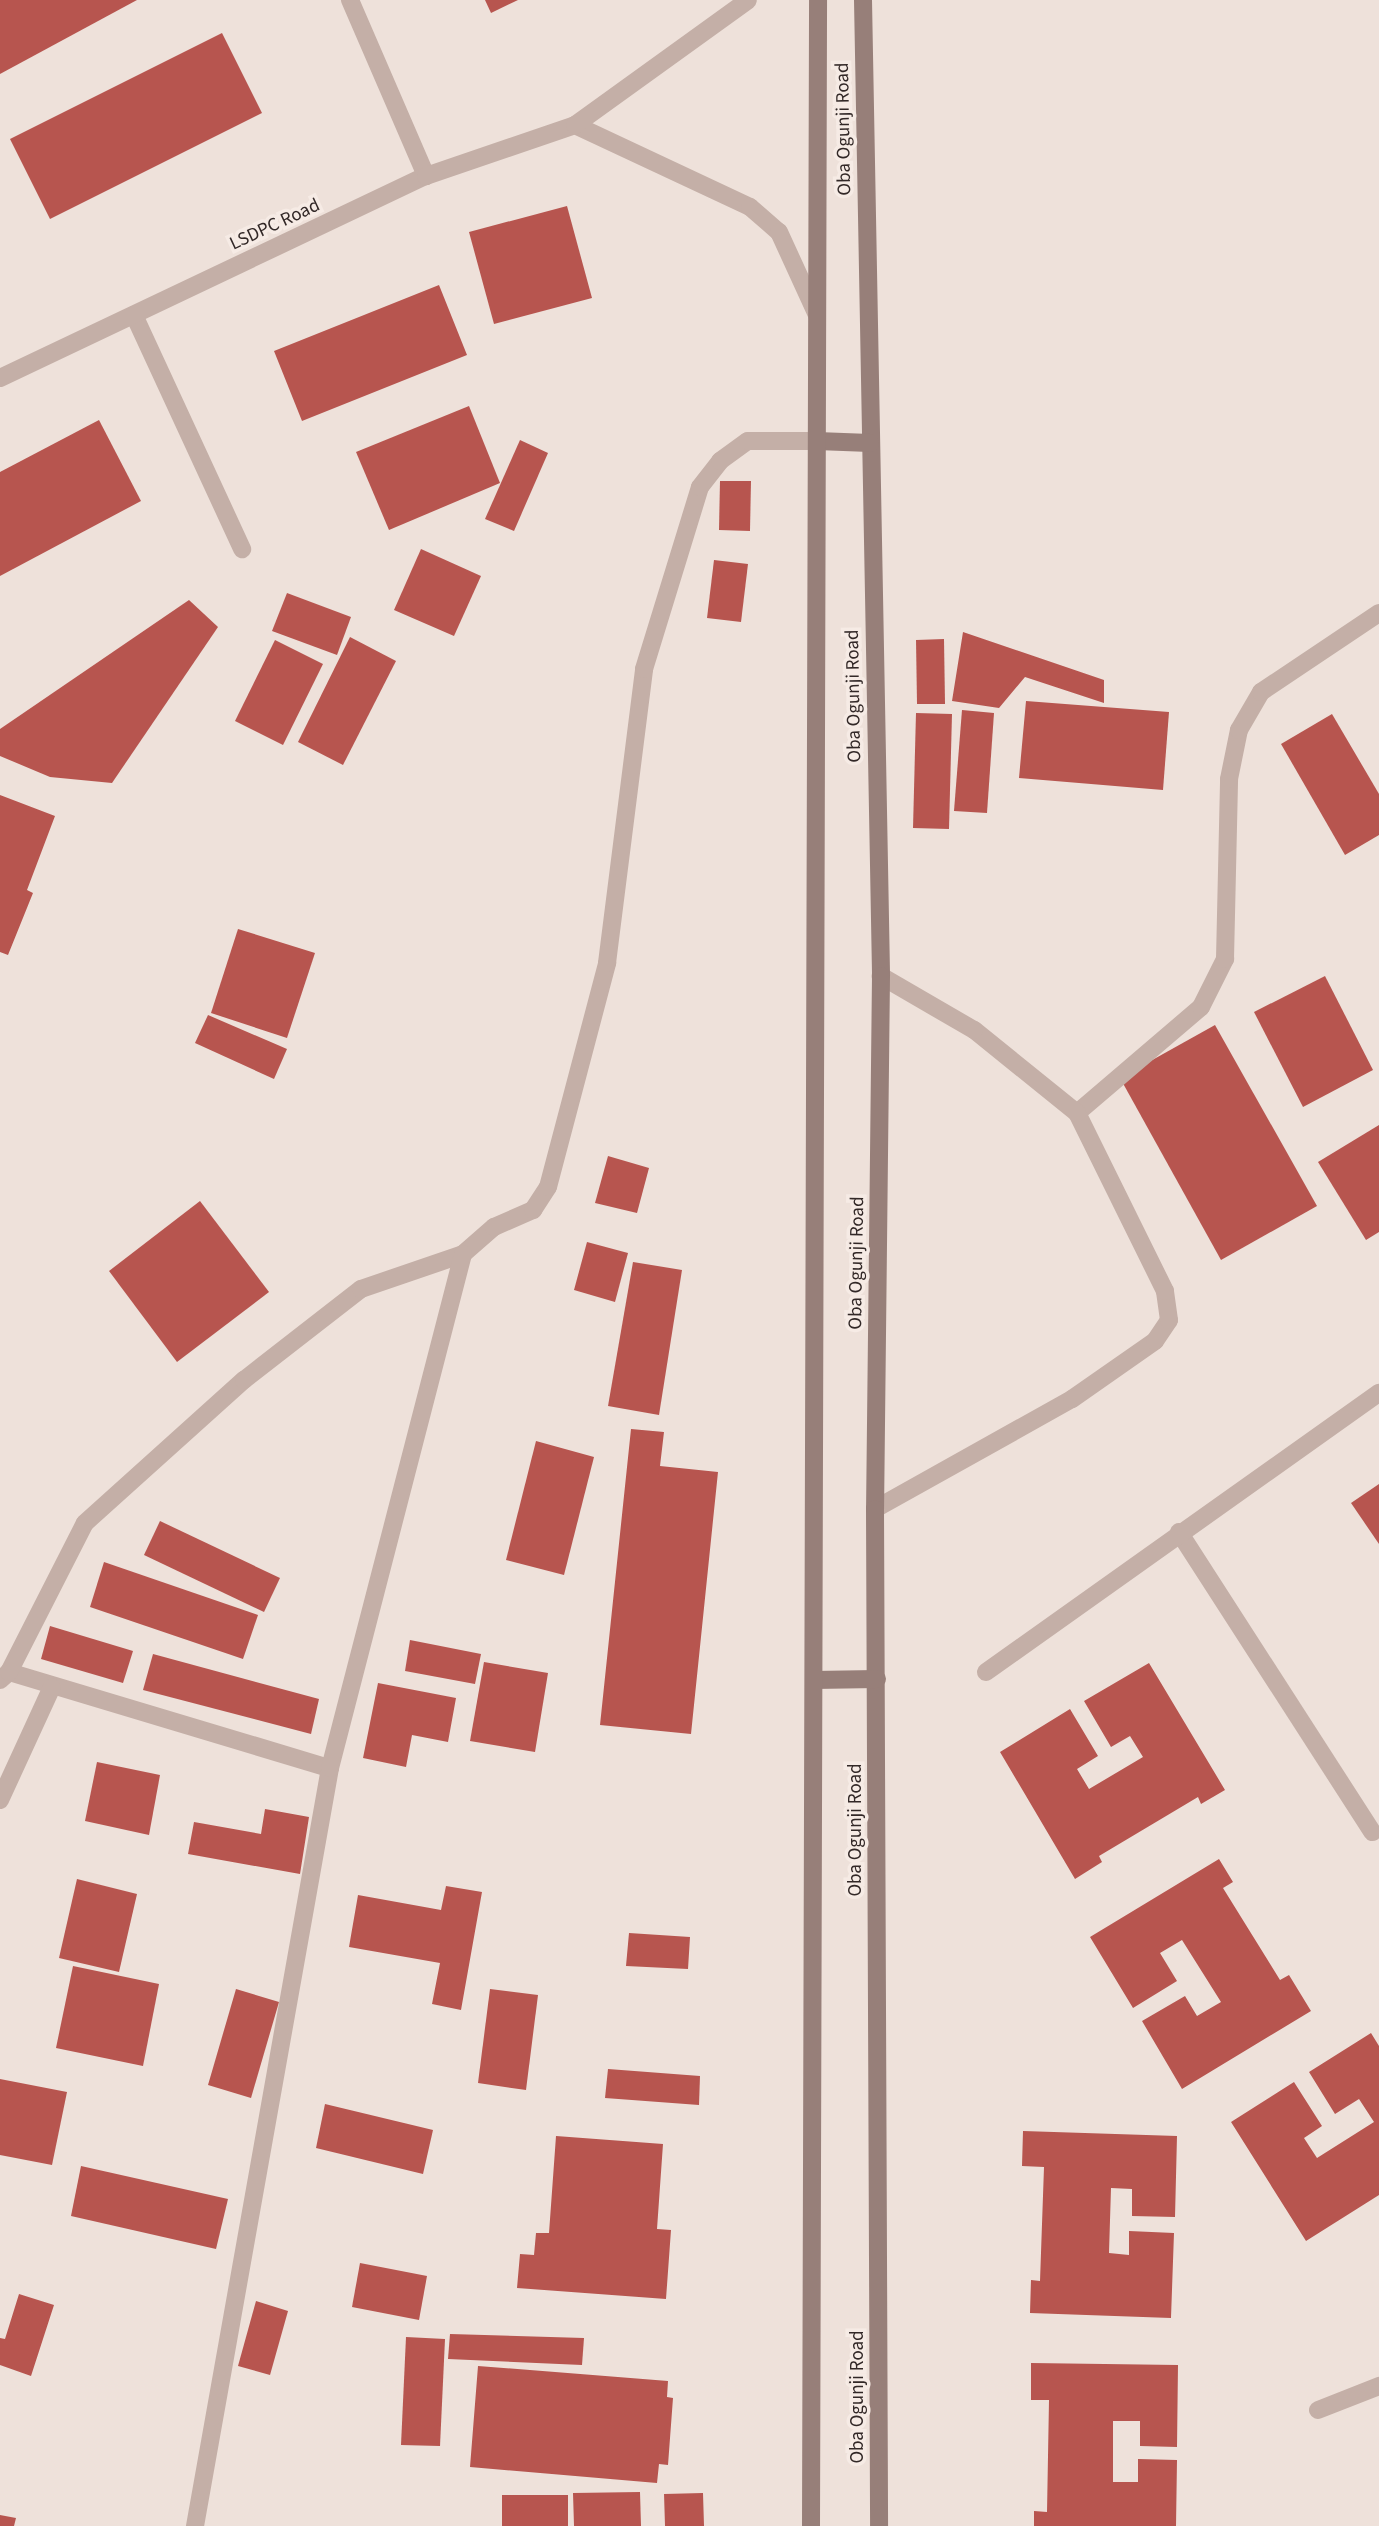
<!DOCTYPE html>
<html>
<head>
<meta charset="utf-8">
<style>
	body { margin:0 }
	#map { position:relative; width:1379px; height:2526px; overflow:hidden; background:#eee1da; font-family:"Source Sans 3",sans-serif }
	div>[style] { position:absolute }
	.building>* { inset:0; background:#b7554f }
	.service>* { height:18px; margin:-9px; padding:0 9px; transform-origin:9px; border-radius:9px; background:#c4afa7 }
	.minor>* { height:18px; margin:-9px; padding:0 9px; transform-origin:9px; border-radius:9px; background:#c4afa7 }
	.secondary>* { height:18px; margin:-9px; padding:0 9px; transform-origin:9px; border-radius:9px; background:#977f79 }
	span { translate:-50% -50%; white-space:nowrap; text-align:center; line-height:1.15; -webkit-text-stroke:7px #f6ebe5; paint-order:stroke }
	.street-label { font-size:19px; color:#322827 }
</style>
</head>
<body>
<div id="map">
	<div class="building">
		<i style="clip-path:polygon(0 0,137px 0,0 74px)"></i>
		<i style="clip-path:polygon(485px 0,518px 0,491px 13px)"></i>
		<i style="clip-path:polygon(222px 33px,262px 113px,50px 219px,10px 139px)"></i>
		<i style="clip-path:polygon(567px 206px,592px 298px,494px 324px,469px 232px)"></i>
		<i style="clip-path:polygon(439px 285px,467px 355px,302px 421px,274px 351px)"></i>
		<i style="clip-path:polygon(469px 406px,500px 483px,389px 530px,356px 452px)"></i>
		<i style="clip-path:polygon(99px 420px,141px 501px,0 576px,0 472px)"></i>
		<i style="clip-path:polygon(520px 440px,548px 453px,514px 531px,485px 519px)"></i>
		<i style="clip-path:polygon(720px 481px,751px 481px,750px 531px,719px 530px)"></i>
		<i style="clip-path:polygon(421px 549px,481px 576px,454px 636px,394px 610px)"></i>
		<i style="clip-path:polygon(714px 560px,748px 564px,741px 622px,707px 618px)"></i>
		<i style="clip-path:polygon(287px 593px,351px 617px,337px 655px,272px 631px)"></i>
		<i style="clip-path:polygon(189px 600px,218px 627px,112px 783px,50px 777px,0 756px,0 729px)"></i>
		<i style="clip-path:polygon(963px 632px,1104px 680px,1104px 703px,1025px 677px,999px 708px,952px 701px)"></i>
		<i style="clip-path:polygon(350px 637px,396px 661px,343px 765px,298px 742px)"></i>
		<i style="clip-path:polygon(944px 639px,945px 704px,917px 704px,916px 640px)"></i>
		<i style="clip-path:polygon(275px 640px,323px 664px,283px 745px,235px 721px)"></i>
		<i style="clip-path:polygon(1026px 701px,1169px 712px,1163px 790px,1019px 778px)"></i>
		<i style="clip-path:polygon(962px 710px,994px 713px,987px 813px,954px 811px)"></i>
		<i style="clip-path:polygon(916px 713px,952px 714px,949px 829px,913px 828px)"></i>
		<i style="clip-path:polygon(1332px 714px,1379px 794px,1379px 835px,1345px 855px,1281px 744px)"></i>
		<i style="clip-path:polygon(0 795px,55px 816px,27px 890px,33px 893px,8px 955px,0 952px)"></i>
		<i style="clip-path:polygon(238px 929px,315px 953px,287px 1038px,211px 1013px)"></i>
		<i style="clip-path:polygon(1325px 976px,1373px 1070px,1303px 1107px,1254px 1012px)"></i>
		<i style="clip-path:polygon(208px 1015px,287px 1049px,274px 1079px,195px 1043px)"></i>
		<i style="clip-path:polygon(1215px 1025px,1317px 1206px,1221px 1260px,1120px 1078px)"></i>
		<i style="clip-path:polygon(1379px 1125px,1379px 1232px,1366px 1240px,1318px 1162px)"></i>
		<i style="clip-path:polygon(608px 1156px,649px 1168px,637px 1213px,595px 1203px)"></i>
		<i style="clip-path:polygon(200px 1201px,269px 1292px,177px 1362px,109px 1271px)"></i>
		<i style="clip-path:polygon(587px 1242px,628px 1253px,615px 1302px,574px 1290px)"></i>
		<i style="clip-path:polygon(633px 1262px,682px 1270px,659px 1415px,608px 1406px)"></i>
		<i style="clip-path:polygon(631px 1429px,664px 1432px,660px 1466px,718px 1472px,691px 1734px,600px 1725px)"></i>
		<i style="clip-path:polygon(536px 1441px,594px 1457px,564px 1575px,506px 1560px)"></i>
		<i style="clip-path:polygon(1379px 1484px,1379px 1544px,1351px 1503px)"></i>
		<i style="clip-path:polygon(160px 1521px,280px 1578px,264px 1612px,144px 1555px)"></i>
		<i style="clip-path:polygon(104px 1562px,258px 1615px,243px 1659px,90px 1607px)"></i>
		<i style="clip-path:polygon(50px 1626px,133px 1651px,123px 1683px,41px 1659px)"></i>
		<i style="clip-path:polygon(410px 1640px,481px 1654px,475px 1684px,405px 1671px)"></i>
		<i style="clip-path:polygon(153px 1654px,319px 1699px,311px 1734px,143px 1690px)"></i>
		<i style="clip-path:polygon(484px 1662px,548px 1673px,535px 1752px,470px 1741px)"></i>
		<i style="clip-path:polygon(1149px 1663px,1225px 1790px,1201px 1804px,1198px 1797px,1099px 1856px,1102px 1862px,1075px 1879px,1000px 1752px,1070px 1709px,1098px 1756px,1077px 1769px,1089px 1789px,1143px 1757px,1130px 1736px,1111px 1747px,1084px 1701px)"></i>
		<i style="clip-path:polygon(378px 1683px,456px 1698px,448px 1742px,412px 1735px,406px 1767px,363px 1758px)"></i>
		<i style="clip-path:polygon(97px 1762px,160px 1775px,149px 1835px,85px 1821px)"></i>
		<i style="clip-path:polygon(265px 1809px,309px 1817px,300px 1874px,188px 1854px,194px 1822px,261px 1834px)"></i>
		<i style="clip-path:polygon(1219px 1859px,1233px 1882px,1223px 1888px,1280px 1980px,1289px 1975px,1311px 2011px,1182px 2089px,1142px 2021px,1185px 1996px,1197px 2016px,1221px 2002px,1182px 1940px,1160px 1953px,1177px 1981px,1133px 2008px,1090px 1937px)"></i>
		<i style="clip-path:polygon(77px 1879px,137px 1894px,119px 1972px,59px 1958px)"></i>
		<i style="clip-path:polygon(446px 1886px,482px 1892px,461px 2010px,432px 2004px,440px 1963px,349px 1947px,358px 1895px,441px 1910px)"></i>
		<i style="clip-path:polygon(629px 1933px,690px 1937px,688px 1969px,626px 1966px)"></i>
		<i style="clip-path:polygon(73px 1966px,159px 1984px,143px 2066px,56px 2048px)"></i>
		<i style="clip-path:polygon(236px 1989px,279px 2002px,251px 2098px,208px 2085px)"></i>
		<i style="clip-path:polygon(490px 1989px,538px 1995px,526px 2090px,478px 2083px)"></i>
		<i style="clip-path:polygon(1371px 2033px,1379px 2046px,1379px 2195px,1306px 2241px,1231px 2122px,1294px 2082px,1322px 2126px,1304px 2138px,1317px 2158px,1374px 2122px,1359px 2099px,1335px 2114px,1309px 2072px)"></i>
		<i style="clip-path:polygon(608px 2069px,700px 2076px,699px 2105px,605px 2098px)"></i>
		<i style="clip-path:polygon(0 2079px,67px 2092px,52px 2165px,0 2155px)"></i>
		<i style="clip-path:polygon(325px 2104px,433px 2130px,423px 2174px,316px 2148px)"></i>
		<i style="clip-path:polygon(1023px 2131px,1177px 2136px,1175px 2217px,1132px 2216px,1132px 2189px,1111px 2188px,1109px 2253px,1129px 2255px,1129px 2231px,1174px 2233px,1171px 2318px,1030px 2313px,1031px 2280px,1040px 2281px,1044px 2167px,1022px 2166px)"></i>
		<i style="clip-path:polygon(556px 2136px,663px 2144px,657px 2229px,671px 2230px,666px 2299px,517px 2288px,520px 2254px,534px 2255px,536px 2233px,549px 2233px)"></i>
		<i style="clip-path:polygon(81px 2166px,228px 2199px,216px 2249px,71px 2216px)"></i>
		<i style="clip-path:polygon(360px 2263px,427px 2276px,419px 2320px,352px 2307px)"></i>
		<i style="clip-path:polygon(19px 2294px,54px 2305px,31px 2376px,0 2365px,0 2338px,5px 2339px)"></i>
		<i style="clip-path:polygon(256px 2301px,288px 2311px,270px 2375px,238px 2366px)"></i>
		<i style="clip-path:polygon(450px 2334px,584px 2338px,582px 2365px,448px 2359px)"></i>
		<i style="clip-path:polygon(406px 2337px,445px 2339px,440px 2446px,401px 2445px)"></i>
		<i style="clip-path:polygon(1031px 2363px,1178px 2365px,1177px 2447px,1140px 2446px,1140px 2421px,1113px 2421px,1113px 2482px,1138px 2482px,1138px 2459px,1177px 2460px,1176px 2526px,1034px 2526px,1034px 2511px,1047px 2512px,1049px 2400px,1031px 2400px)"></i>
		<i style="clip-path:polygon(478px 2366px,668px 2381px,667px 2397px,673px 2398px,668px 2465px,659px 2464px,657px 2483px,470px 2467px)"></i>
		<i style="clip-path:polygon(640px 2492px,641px 2526px,574px 2526px,573px 2493px)"></i>
		<i style="clip-path:polygon(703px 2493px,704px 2526px,665px 2526px,664px 2494px)"></i>
		<i style="clip-path:polygon(502px 2495px,568px 2495px,568px 2526px,502px 2526px)"></i>
		<i style="clip-path:polygon(0 2515px,16px 2518px,14px 2526px,0 2526px)"></i>
	</div>
	<div class="service">
		<i style="left:134px;top:315px;width:258px;rotate:65.2deg"></i>
		<i style="left:1077px;top:1113px;width:163px;rotate:-40.5deg"></i>
		<i style="left:1201px;top:1007px;width:54px;rotate:-63.4deg"></i>
		<i style="left:1225px;top:959px;width:180px;rotate:-88.7deg"></i>
		<i style="left:1229px;top:779px;width:50px;rotate:-78.5deg"></i>
		<i style="left:1239px;top:730px;width:44px;rotate:-59.9deg"></i>
		<i style="left:1261px;top:692px;width:142px;rotate:-33.8deg"></i>
		<i style="left:875px;top:1509px;width:226px;rotate:-29.2deg"></i>
		<i style="left:1072px;top:1399px;width:101px;rotate:-34.9deg"></i>
		<i style="left:1155px;top:1341px;width:25px;rotate:-56deg"></i>
		<i style="left:1169px;top:1320px;width:29px;rotate:-98deg"></i>
		<i style="left:1165px;top:1291px;width:199px;rotate:-116.3deg"></i>
		<i style="left:1077px;top:1113px;width:132px;rotate:-141.1deg"></i>
		<i style="left:974px;top:1030px;width:108px;rotate:-149.9deg"></i>
	</div>
	<div class="minor">
		<i style="left:350px;top:0;width:192px;rotate:66.6deg"></i>
		<i style="left:575px;top:125px;width:193px;rotate:25.1deg"></i>
		<i style="left:750px;top:207px;width:38px;rotate:41deg"></i>
		<i style="left:779px;top:232px;width:91px;rotate:65.4deg"></i>
		<i style="left:0;top:378px;width:471px;rotate:-25.4deg"></i>
		<i style="left:426px;top:176px;width:157px;rotate:-18.9deg"></i>
		<i style="left:575px;top:125px;width:213px;rotate:-35.8deg"></i>
		<i style="left:1179px;top:1532px;width:357px;rotate:57.2deg"></i>
		<i style="left:9px;top:1672px;width:335px;rotate:16.7deg"></i>
		<i style="left:986px;top:1672px;width:482px;rotate:-35.4deg"></i>
		<i style="left:0;top:1680px;width:12px;rotate:-42deg"></i>
		<i style="left:9px;top:1672px;width:167px;rotate:-63deg"></i>
		<i style="left:85px;top:1523px;width:214px;rotate:-42deg"></i>
		<i style="left:244px;top:1380px;width:148px;rotate:-37.9deg"></i>
		<i style="left:361px;top:1289px;width:108px;rotate:-18.9deg"></i>
		<i style="left:463px;top:1254px;width:41px;rotate:-41.1deg"></i>
		<i style="left:494px;top:1227px;width:43px;rotate:-23.6deg"></i>
		<i style="left:533px;top:1210px;width:27px;rotate:-57deg"></i>
		<i style="left:548px;top:1187px;width:232px;rotate:-75.2deg"></i>
		<i style="left:607px;top:963px;width:296px;rotate:-82.8deg"></i>
		<i style="left:644px;top:669px;width:190px;rotate:-72.9deg"></i>
		<i style="left:700px;top:487px;width:33px;rotate:-52deg"></i>
		<i style="left:720px;top:461px;width:34px;rotate:-36deg"></i>
		<i style="left:748px;top:441px;width:69px"></i>
		<i style="left:0;top:1800px;width:124px;rotate:-65.3deg"></i>
		<i style="left:1318px;top:2410px;width:66px;rotate:-21.5deg"></i>
		<i style="left:195px;top:2526px;width:770px;rotate:-79.9deg"></i>
		<i style="left:330px;top:1768px;width:531px;rotate:-75.49deg"></i>
	</div>
	<div class="secondary">
		<i style="left:863px;top:0;width:976px;rotate:88.94deg"></i>
		<i style="left:881px;top:976px;width:533px;rotate:90.64deg"></i>
		<i style="left:875px;top:1509px;width:1017px;rotate:89.77deg"></i>
		<i style="left:817px;top:441px;width:53px;rotate:2.2deg"></i>
		<i style="left:814px;top:1680px;width:63px;rotate:-0.9deg"></i>
		<i style="left:811px;top:2526px;width:2526px;rotate:-89.84deg"></i>
	</div>
	<div class="street-label">
		<span style="left:844px;top:129px;rotate:-91deg">Oba Ogunji Road</span>
		<span style="left:275px;top:225px;rotate:-25deg">LSDPC Road</span>
		<span style="left:854px;top:696px;rotate:-91deg">Oba Ogunji Road</span>
		<span style="left:857px;top:1263px;rotate:-89deg">Oba Ogunji Road</span>
		<span style="left:856px;top:1830px;rotate:-90deg">Oba Ogunji Road</span>
		<span style="left:858px;top:2397px;rotate:-90deg">Oba Ogunji Road</span>
	</div>
</div>
</body>
</html>
